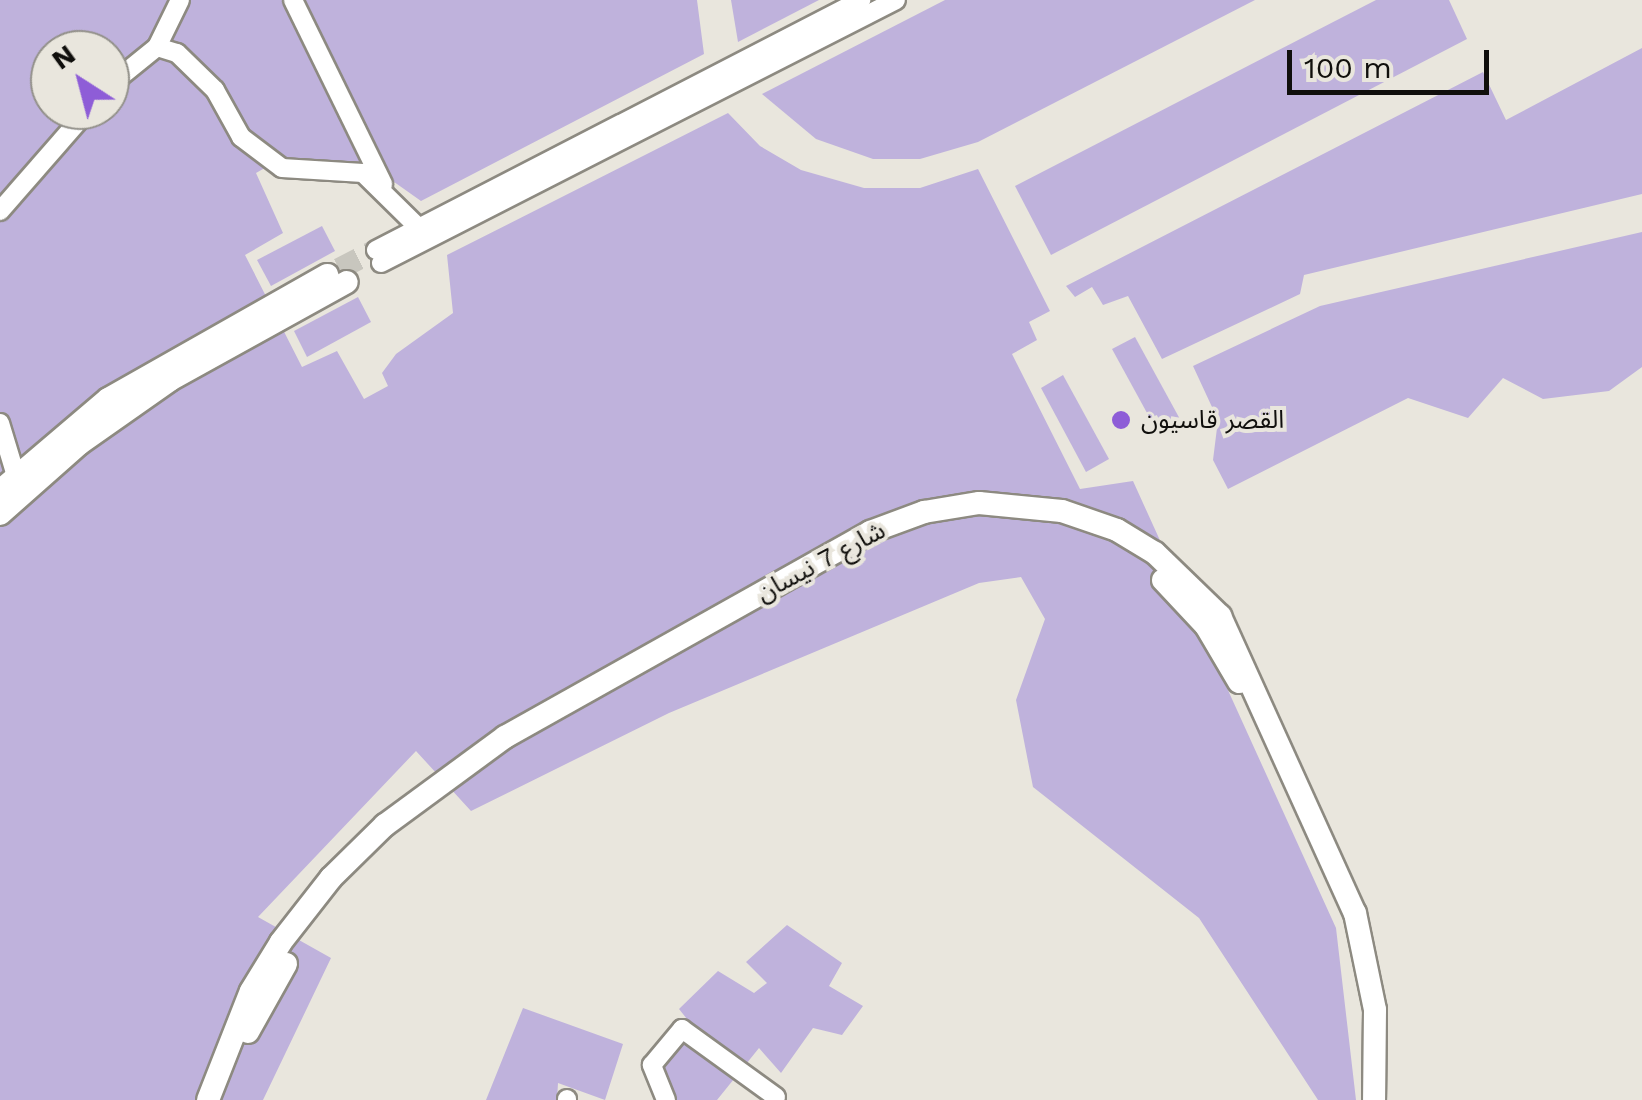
<!DOCTYPE html>
<html>
<head>
<meta charset="utf-8">
<style>
	body { margin:0 }
	#map { position:relative; width:1642px; height:1100px; overflow:hidden; background:#e9e6dd; font-family:"Work Sans","Noto Sans Arabic",sans-serif }
	div>[style] { position:absolute }
	.green>* { inset:0; background:#bfb2dc }
	.major-tunnel>* { height:22px; margin-top:-11px; transform-origin:0; background:repeating-linear-gradient(90deg,#c8c6be 0 22px,transparent 0 33px) }
	.roads { filter:drop-shadow(2px 0 #8d8a81) drop-shadow(-2px 0 #8d8a81) drop-shadow(0 2px #8d8a81) drop-shadow(0 -2px #8d8a81) }
	.minor>* { height:18px; margin:-9px; padding:0 9px; transform-origin:9px; border-radius:9px; background:#fff }
	.major>* { height:22px; margin:-11px; padding:0 11px; transform-origin:11px; border-radius:11px; background:#fff }
	.dots>* { width:28px; height:28px; translate:-50% -50%; box-sizing:border-box; border:5px solid #e9e6dd; border-radius:50% }
	span { translate:-50% -50%; white-space:nowrap; text-align:center; line-height:1.15; -webkit-text-stroke:8px #e9e6dd; paint-order:stroke }
	.poi-label { font-size:25px; color:#100f0c }
	.left { translate:0 -50%; text-align:left }
	.street-label { font-size:25px; color:#100f0c }
	.north { position:absolute; left:30px; top:30px; width:100px; height:100px; box-sizing:border-box; background:#e9e6dd; border:2px solid #929089; border-radius:50%; rotate:324deg; font-size:28px; font-weight:700; line-height:40px; text-align:center; color:#100f0c }
	.north::after { content:''; display:block; margin:auto; width:35px; height:45px; background:#8e5dd7; clip-path:polygon(50% 0,100% 100%,50% 72%,0 100%) }
	.scale { position:absolute; left:1287px; top:50px; width:202px; height:45px; box-sizing:border-box; border:5px solid #100f0c; border-top:0; padding-left:12px; font-size:30px; line-height:35px; white-space:nowrap; color:#100f0c; -webkit-text-stroke:8px #e9e6dd; paint-order:stroke }
</style>
</head>
<body>
<div id="map">
	<div class="green">
		<i style="clip-path:polygon(evenodd,0 0,697px 0,704px 54px,421px 201px,373px 167px,284px 157px,256px 173px,283px 233px,245px 255px,302px 367px,337px 351px,364px 399px,388px 386px,382px 373px,396px 354px,453px 313px,447px 255px,728px 113px,760px 146px,801px 170px,864px 188px,920px 188px,978px 169px,1050px 311px,1029px 322px,1037px 340px,1012px 354px,1080px 489px,1133px 481px,1336px 928px,1356px 1100px,1318px 1100px,1199px 918px,1033px 787px,1016px 700px,1045px 619px,1021px 577px,979px 583px,669px 713px,471px 811px,416px 751px,258px 917px,331px 958px,263px 1100px,0 1100px,0 0,50px 50px,110px 50px,110px 110px,50px 110px,50px 50px)"></i>
		<i style="clip-path:polygon(731px 0,819px 0,738px 42px)"></i>
		<i style="clip-path:polygon(945px 0,1255px 0,978px 142px,920px 159px,873px 159px,816px 139px,762px 94px)"></i>
		<i style="clip-path:polygon(1376px 0,1449px 0,1467px 39px,1051px 255px,1015px 186px)"></i>
		<i style="clip-path:polygon(1642px 48px,1642px 194px,1304px 275px,1300px 294px,1162px 359px,1128px 296px,1103px 305px,1092px 287px,1075px 297px,1066px 286px,1483px 72px,1506px 120px)"></i>
		<i style="clip-path:polygon(322px 226px,335px 251px,271px 286px,257px 260px)"></i>
		<i style="clip-path:polygon(1642px 232px,1642px 367px,1609px 391px,1543px 399px,1503px 378px,1468px 418px,1408px 398px,1228px 489px,1213px 460px,1218px 420px,1193px 366px,1320px 306px)"></i>
		<i style="clip-path:polygon(358px 297px,371px 322px,307px 357px,294px 331px)"></i>
		<i style="clip-path:polygon(1135px 337px,1181px 421px,1158px 433px,1112px 349px)"></i>
		<i style="clip-path:polygon(1063px 375px,1109px 459px,1086px 472px,1041px 388px)"></i>
		<i style="clip-path:polygon(787px 925px,842px 963px,829px 986px,863px 1006px,842px 1035px,813px 1028px,781px 1073px,759px 1048px,717px 1100px,671px 1100px,659px 1062px,691px 1024px,679px 1009px,718px 971px,754px 993px,767px 983px,746px 962px)"></i>
		<i style="clip-path:polygon(523px 1008px,623px 1044px,605px 1100px,558px 1083px,557px 1100px,486px 1100px)"></i>
	</div>
	<div class="major-tunnel">
		<i style="left:339px;top:269px;width:42px;rotate:-27.2deg"></i>
	</div>
	<div class="roads">
		<div class="minor">
			<i style="left:293px;top:0;width:205px;rotate:63.9deg"></i>
			<i style="left:157px;top:47px;width:52px;rotate:-63.9deg"></i>
			<i style="left:110px;top:85px;width:60px;rotate:-39deg"></i>
			<i style="left:157px;top:47px;width:21px;rotate:17deg"></i>
			<i style="left:177px;top:53px;width:53px;rotate:44.2deg"></i>
			<i style="left:215px;top:90px;width:54px;rotate:61deg"></i>
			<i style="left:241px;top:137px;width:51px;rotate:37.1deg"></i>
			<i style="left:282px;top:168px;width:81px;rotate:3.5deg"></i>
			<i style="left:363px;top:173px;width:87px;rotate:44.5deg"></i>
			<i style="left:0;top:211px;width:134px;rotate:-48.9deg"></i>
			<i style="left:376px;top:250px;width:546px;rotate:-27.27deg"></i>
			<i style="left:381px;top:263px;width:578px;rotate:-27.05deg"></i>
			<i style="left:0;top:423px;width:55px;rotate:73.2deg"></i>
			<i style="left:567px;top:1099px;width:1px;rotate:90deg"></i>
			<i style="left:666px;top:1100px;width:38px;rotate:-112deg"></i>
			<i style="left:652px;top:1065px;width:47px;rotate:-50.2deg"></i>
			<i style="left:682px;top:1029px;width:116px;rotate:35.9deg"></i>
		</div>
		<div class="major">
			<i style="left:0;top:491px;width:142px;rotate:-40.4deg"></i>
			<i style="left:108px;top:399px;width:252px;rotate:-29.5deg"></i>
			<i style="left:0;top:514px;width:106px;rotate:-41.5deg"></i>
			<i style="left:79px;top:444px;width:111px;rotate:-35.1deg"></i>
			<i style="left:170px;top:380px;width:202px;rotate:-29deg"></i>
			<i style="left:1163px;top:580px;width:63px;rotate:46.9deg"></i>
			<i style="left:1206px;top:626px;width:65px;rotate:59.5deg"></i>
			<i style="left:248px;top:1032px;width:78px;rotate:-60.8deg"></i>
			<i style="left:208px;top:1100px;width:117px;rotate:-68.5deg"></i>
			<i style="left:251px;top:991px;width:57px;rotate:-58.5deg"></i>
			<i style="left:281px;top:942px;width:81px;rotate:-52deg"></i>
			<i style="left:331px;top:878px;width:76px;rotate:-44.5deg"></i>
			<i style="left:385px;top:825px;width:149px;rotate:-36.3deg"></i>
			<i style="left:505px;top:737px;width:419px;rotate:-29.3deg"></i>
			<i style="left:870px;top:532px;width:58px;rotate:-20.3deg"></i>
			<i style="left:924px;top:512px;width:56px;rotate:-9.3deg"></i>
			<i style="left:979px;top:503px;width:83px;rotate:5.5deg"></i>
			<i style="left:1062px;top:511px;width:58px;rotate:19.1deg"></i>
			<i style="left:1117px;top:530px;width:44px;rotate:31.2deg"></i>
			<i style="left:1155px;top:553px;width:91px;rotate:44.1deg"></i>
			<i style="left:1220px;top:616px;width:326px;rotate:65.6deg"></i>
			<i style="left:1355px;top:913px;width:99px;rotate:78.3deg"></i>
			<i style="left:1375px;top:1010px;width:90px;rotate:90.6deg"></i>
		</div>
	</div>
	<div class="dots">
		<i style="left:1121px;top:420px;background:#8e5dd7"></i>
	</div>
	<div class="poi-label">
		<span class="left" style="left:1141px;top:420px">القصر قاسيون</span>
	</div>
	<div class="street-label">
		<span style="left:821px;top:562px;rotate:-28deg">شارع 7 نيسان</span>
	</div>
	<div class="north">N</div>
	<div class="scale">100 m</div>
</div>
</body>
</html>
